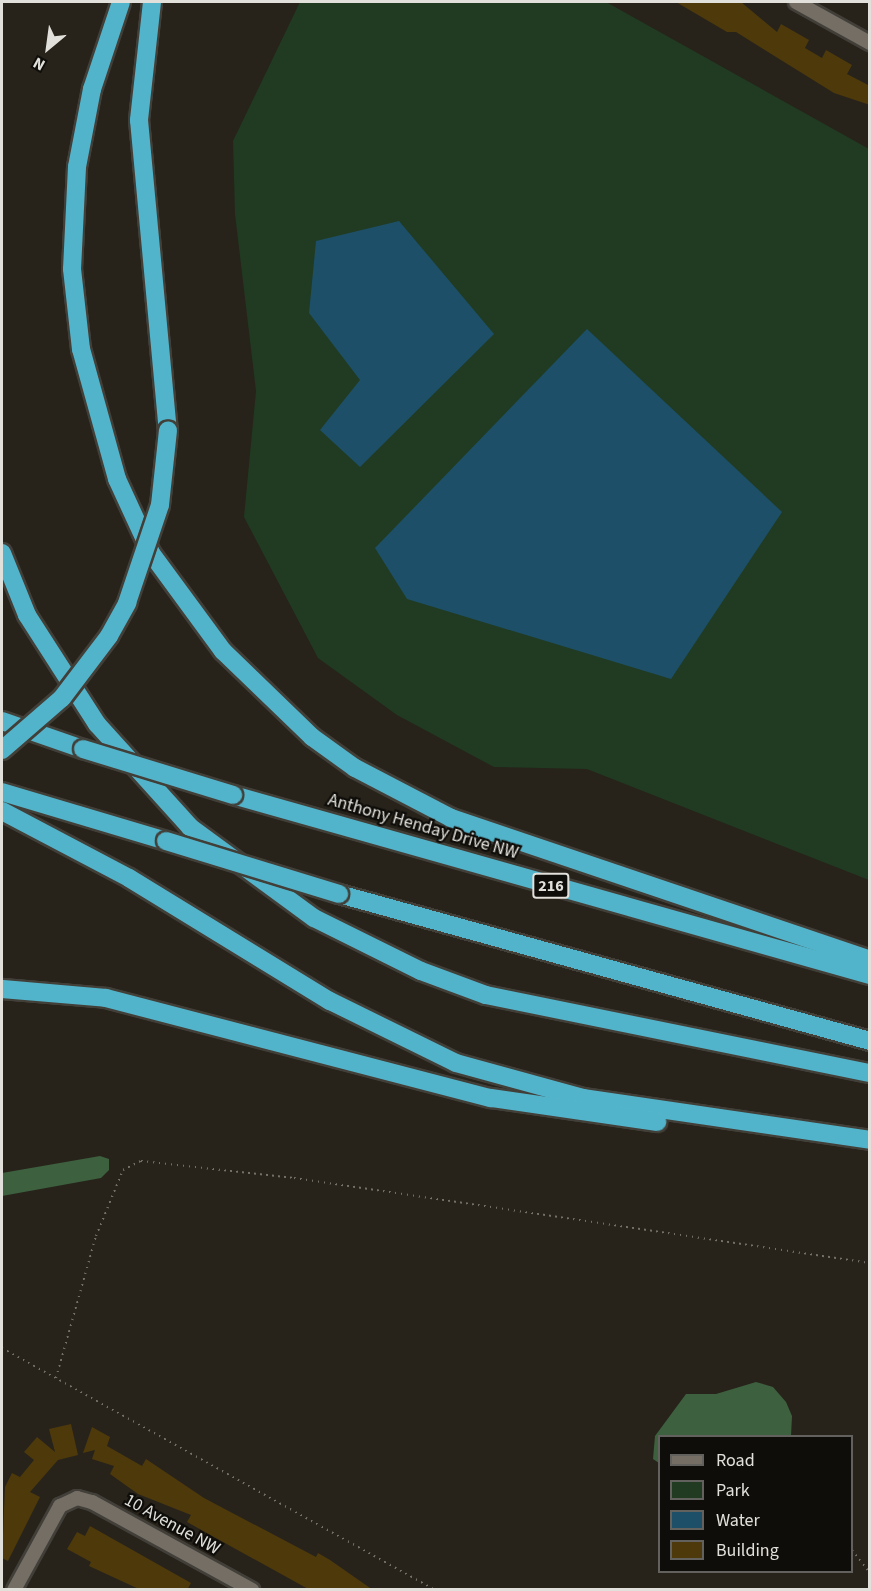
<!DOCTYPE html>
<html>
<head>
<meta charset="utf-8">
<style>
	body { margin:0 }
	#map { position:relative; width:871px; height:1591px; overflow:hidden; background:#27231b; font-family:"Source Sans 3",sans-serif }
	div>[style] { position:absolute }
	.green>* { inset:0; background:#203b21 }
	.forest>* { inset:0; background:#3d603e }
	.water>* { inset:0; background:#1d4f68 }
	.building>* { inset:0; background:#4e390b }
	.path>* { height:2px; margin-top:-1px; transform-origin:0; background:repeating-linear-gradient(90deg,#737069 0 1.5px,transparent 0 6px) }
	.roads { filter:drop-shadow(2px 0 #423f39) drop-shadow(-2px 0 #423f39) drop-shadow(0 2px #423f39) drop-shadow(0 -2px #423f39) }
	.minor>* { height:14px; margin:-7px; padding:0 7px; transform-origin:7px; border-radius:7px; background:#746e65 }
	.motorway>* { height:18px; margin:-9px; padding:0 9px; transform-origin:9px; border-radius:9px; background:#52b4ca }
	.bridges { filter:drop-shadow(2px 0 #423f39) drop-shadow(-2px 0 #423f39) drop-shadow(0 2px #423f39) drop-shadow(0 -2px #423f39) }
	.motorway-bridge>* { height:18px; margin:-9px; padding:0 9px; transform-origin:9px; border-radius:9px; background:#52b4ca }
	span { translate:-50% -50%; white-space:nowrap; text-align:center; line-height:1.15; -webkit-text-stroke:4.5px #0f0d09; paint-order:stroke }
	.shield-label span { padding:2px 4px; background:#0f0d09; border:2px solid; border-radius:4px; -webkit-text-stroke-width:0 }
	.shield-label { font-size:16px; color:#e2e0da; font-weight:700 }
	.street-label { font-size:18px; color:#e2e0da }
	.frame { position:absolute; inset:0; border:3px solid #e2e0da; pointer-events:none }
	.legend { position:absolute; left:658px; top:1435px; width:195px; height:138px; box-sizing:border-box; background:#0f0d09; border:2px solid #63615d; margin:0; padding:8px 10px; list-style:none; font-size:18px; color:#e2e0da }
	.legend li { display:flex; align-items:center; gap:12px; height:30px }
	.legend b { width:30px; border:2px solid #63615d }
	.north { position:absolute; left:18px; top:18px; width:60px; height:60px; -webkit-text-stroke:4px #0f0d09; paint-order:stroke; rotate:209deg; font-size:16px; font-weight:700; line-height:24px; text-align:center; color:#e2e0da }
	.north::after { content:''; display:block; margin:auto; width:21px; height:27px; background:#e2e0da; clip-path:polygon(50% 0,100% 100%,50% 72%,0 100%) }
</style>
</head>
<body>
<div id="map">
	<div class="green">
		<i style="clip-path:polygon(300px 2px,606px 2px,869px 149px,869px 880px,587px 769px,494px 767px,397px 715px,318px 658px,244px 517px,256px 391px,235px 214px,233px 141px)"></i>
	</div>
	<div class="forest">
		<i style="clip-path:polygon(100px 1156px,109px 1159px,109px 1170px,101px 1178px,2px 1196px,2px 1173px)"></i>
		<i style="clip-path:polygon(756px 1382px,773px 1387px,786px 1402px,792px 1416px,791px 1436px,660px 1436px,659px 1463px,653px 1459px,655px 1436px,686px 1394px,716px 1394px)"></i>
	</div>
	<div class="water">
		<i style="clip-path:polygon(399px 221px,494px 334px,360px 467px,320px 430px,360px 380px,309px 313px,316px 241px)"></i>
		<i style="clip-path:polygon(587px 329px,782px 512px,671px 679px,407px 599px,375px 548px)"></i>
	</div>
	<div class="building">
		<i style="clip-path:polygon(676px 2px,741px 2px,777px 32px,781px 24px,809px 40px,805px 48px,822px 58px,826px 50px,852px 65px,847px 74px,870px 86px,870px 105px,834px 93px,736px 32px,727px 32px)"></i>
		<i style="clip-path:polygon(71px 1424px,78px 1455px,58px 1460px,30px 1492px,40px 1497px,8px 1561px,2px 1558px,5px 1487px,12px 1473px,20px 1477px,34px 1460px,24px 1452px,37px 1437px,55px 1452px,49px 1429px)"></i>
		<i style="clip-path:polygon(92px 1427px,110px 1437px,107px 1446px,142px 1466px,146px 1459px,204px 1498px,316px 1557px,318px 1553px,330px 1560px,373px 1590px,310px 1590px,187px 1522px,191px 1515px,138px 1494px,110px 1474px,114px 1466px,92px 1459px,95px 1450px,83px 1453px)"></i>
		<i style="clip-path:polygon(90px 1526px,191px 1583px,187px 1590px,141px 1590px,89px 1566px,91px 1562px,67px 1549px,77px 1532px,85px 1536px)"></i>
	</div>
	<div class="path">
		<i style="left:869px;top:141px;width:1px;rotate:-45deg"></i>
		<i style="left:2px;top:1348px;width:496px;rotate:29.2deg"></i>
		<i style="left:56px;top:1378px;width:148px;rotate:-74.3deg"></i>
		<i style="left:96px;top:1236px;width:71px;rotate:-67.8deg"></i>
		<i style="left:123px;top:1170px;width:20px;rotate:-27deg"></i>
		<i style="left:141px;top:1161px;width:154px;rotate:6.3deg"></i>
		<i style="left:294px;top:1178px;width:582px;rotate:8.39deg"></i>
		<i style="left:852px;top:1550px;width:29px;rotate:52deg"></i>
	</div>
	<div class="roads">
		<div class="minor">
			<i style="left:796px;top:2px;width:85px;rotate:29deg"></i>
			<i style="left:14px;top:1590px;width:96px;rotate:-61.3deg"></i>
			<i style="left:60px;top:1506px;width:19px;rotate:-25deg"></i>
			<i style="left:77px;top:1498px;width:16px;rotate:15deg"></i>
			<i style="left:92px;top:1502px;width:183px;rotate:28.8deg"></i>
		</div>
		<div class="motorway">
			<i style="left:121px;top:2px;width:92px;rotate:108.4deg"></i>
			<i style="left:92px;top:89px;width:79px;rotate:100.9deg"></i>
			<i style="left:77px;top:167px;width:102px;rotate:92.8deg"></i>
			<i style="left:72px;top:269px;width:81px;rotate:83.6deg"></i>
			<i style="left:81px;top:349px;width:135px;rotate:74.5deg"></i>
			<i style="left:117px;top:479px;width:81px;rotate:65.3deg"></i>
			<i style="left:151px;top:553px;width:122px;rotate:53.7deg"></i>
			<i style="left:223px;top:651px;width:124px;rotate:44deg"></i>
			<i style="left:312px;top:737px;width:53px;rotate:35.8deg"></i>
			<i style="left:355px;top:768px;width:108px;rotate:27.5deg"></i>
			<i style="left:451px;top:818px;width:442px;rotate:18.7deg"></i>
			<i style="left:152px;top:2px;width:119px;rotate:96.3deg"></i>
			<i style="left:139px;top:120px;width:311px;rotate:84.7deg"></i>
			<i style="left:2px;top:553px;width:67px;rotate:68deg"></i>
			<i style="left:27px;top:615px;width:130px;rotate:57.3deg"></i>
			<i style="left:97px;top:724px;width:139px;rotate:47.9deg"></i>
			<i style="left:190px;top:827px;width:154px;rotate:36.3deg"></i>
			<i style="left:314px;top:918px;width:119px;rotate:26.4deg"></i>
			<i style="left:421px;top:971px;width:69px;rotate:20.3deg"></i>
			<i style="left:486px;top:995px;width:392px;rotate:11.5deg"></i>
			<i style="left:2px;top:721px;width:86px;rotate:19.1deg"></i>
			<i style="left:2px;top:792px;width:171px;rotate:16.6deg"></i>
			<i style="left:233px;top:795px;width:662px;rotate:15.78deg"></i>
			<i style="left:2px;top:811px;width:144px;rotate:27.8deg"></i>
			<i style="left:129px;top:878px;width:236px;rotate:31.5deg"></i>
			<i style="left:330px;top:1001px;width:140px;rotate:26.2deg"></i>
			<i style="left:456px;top:1063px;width:132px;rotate:15.4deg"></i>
			<i style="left:583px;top:1098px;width:290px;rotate:8.3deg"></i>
			<i style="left:339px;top:894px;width:551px;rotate:15.47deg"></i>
			<i style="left:2px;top:989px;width:104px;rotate:4.9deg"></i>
			<i style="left:106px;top:998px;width:398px;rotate:14.6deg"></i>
			<i style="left:491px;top:1098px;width:168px;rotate:8.2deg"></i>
		</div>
	</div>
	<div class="bridges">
		<div class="motorway-bridge">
			<i style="left:83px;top:749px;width:157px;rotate:17deg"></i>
			<i style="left:2px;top:750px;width:79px;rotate:-40.9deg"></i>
			<i style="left:62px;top:698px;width:78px;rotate:-52.8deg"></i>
			<i style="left:109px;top:636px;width:38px;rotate:-61deg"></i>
			<i style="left:127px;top:603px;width:103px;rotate:-71.4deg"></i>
			<i style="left:160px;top:505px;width:75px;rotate:-83.9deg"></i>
			<i style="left:166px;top:841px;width:181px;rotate:17deg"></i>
		</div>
	</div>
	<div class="shield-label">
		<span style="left:551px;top:886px">216</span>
	</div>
	<div class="street-label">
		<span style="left:423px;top:827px;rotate:16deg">Anthony Henday Drive NW</span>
		<span style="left:172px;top:1525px;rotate:29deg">10 Avenue NW</span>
	</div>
	<div class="frame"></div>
	<ul class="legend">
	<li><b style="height:8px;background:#746e65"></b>Road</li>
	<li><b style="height:16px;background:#203b21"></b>Park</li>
	<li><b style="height:16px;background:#1d4f68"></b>Water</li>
	<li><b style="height:16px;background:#4e390b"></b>Building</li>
	</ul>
	<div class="north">N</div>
</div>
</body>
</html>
